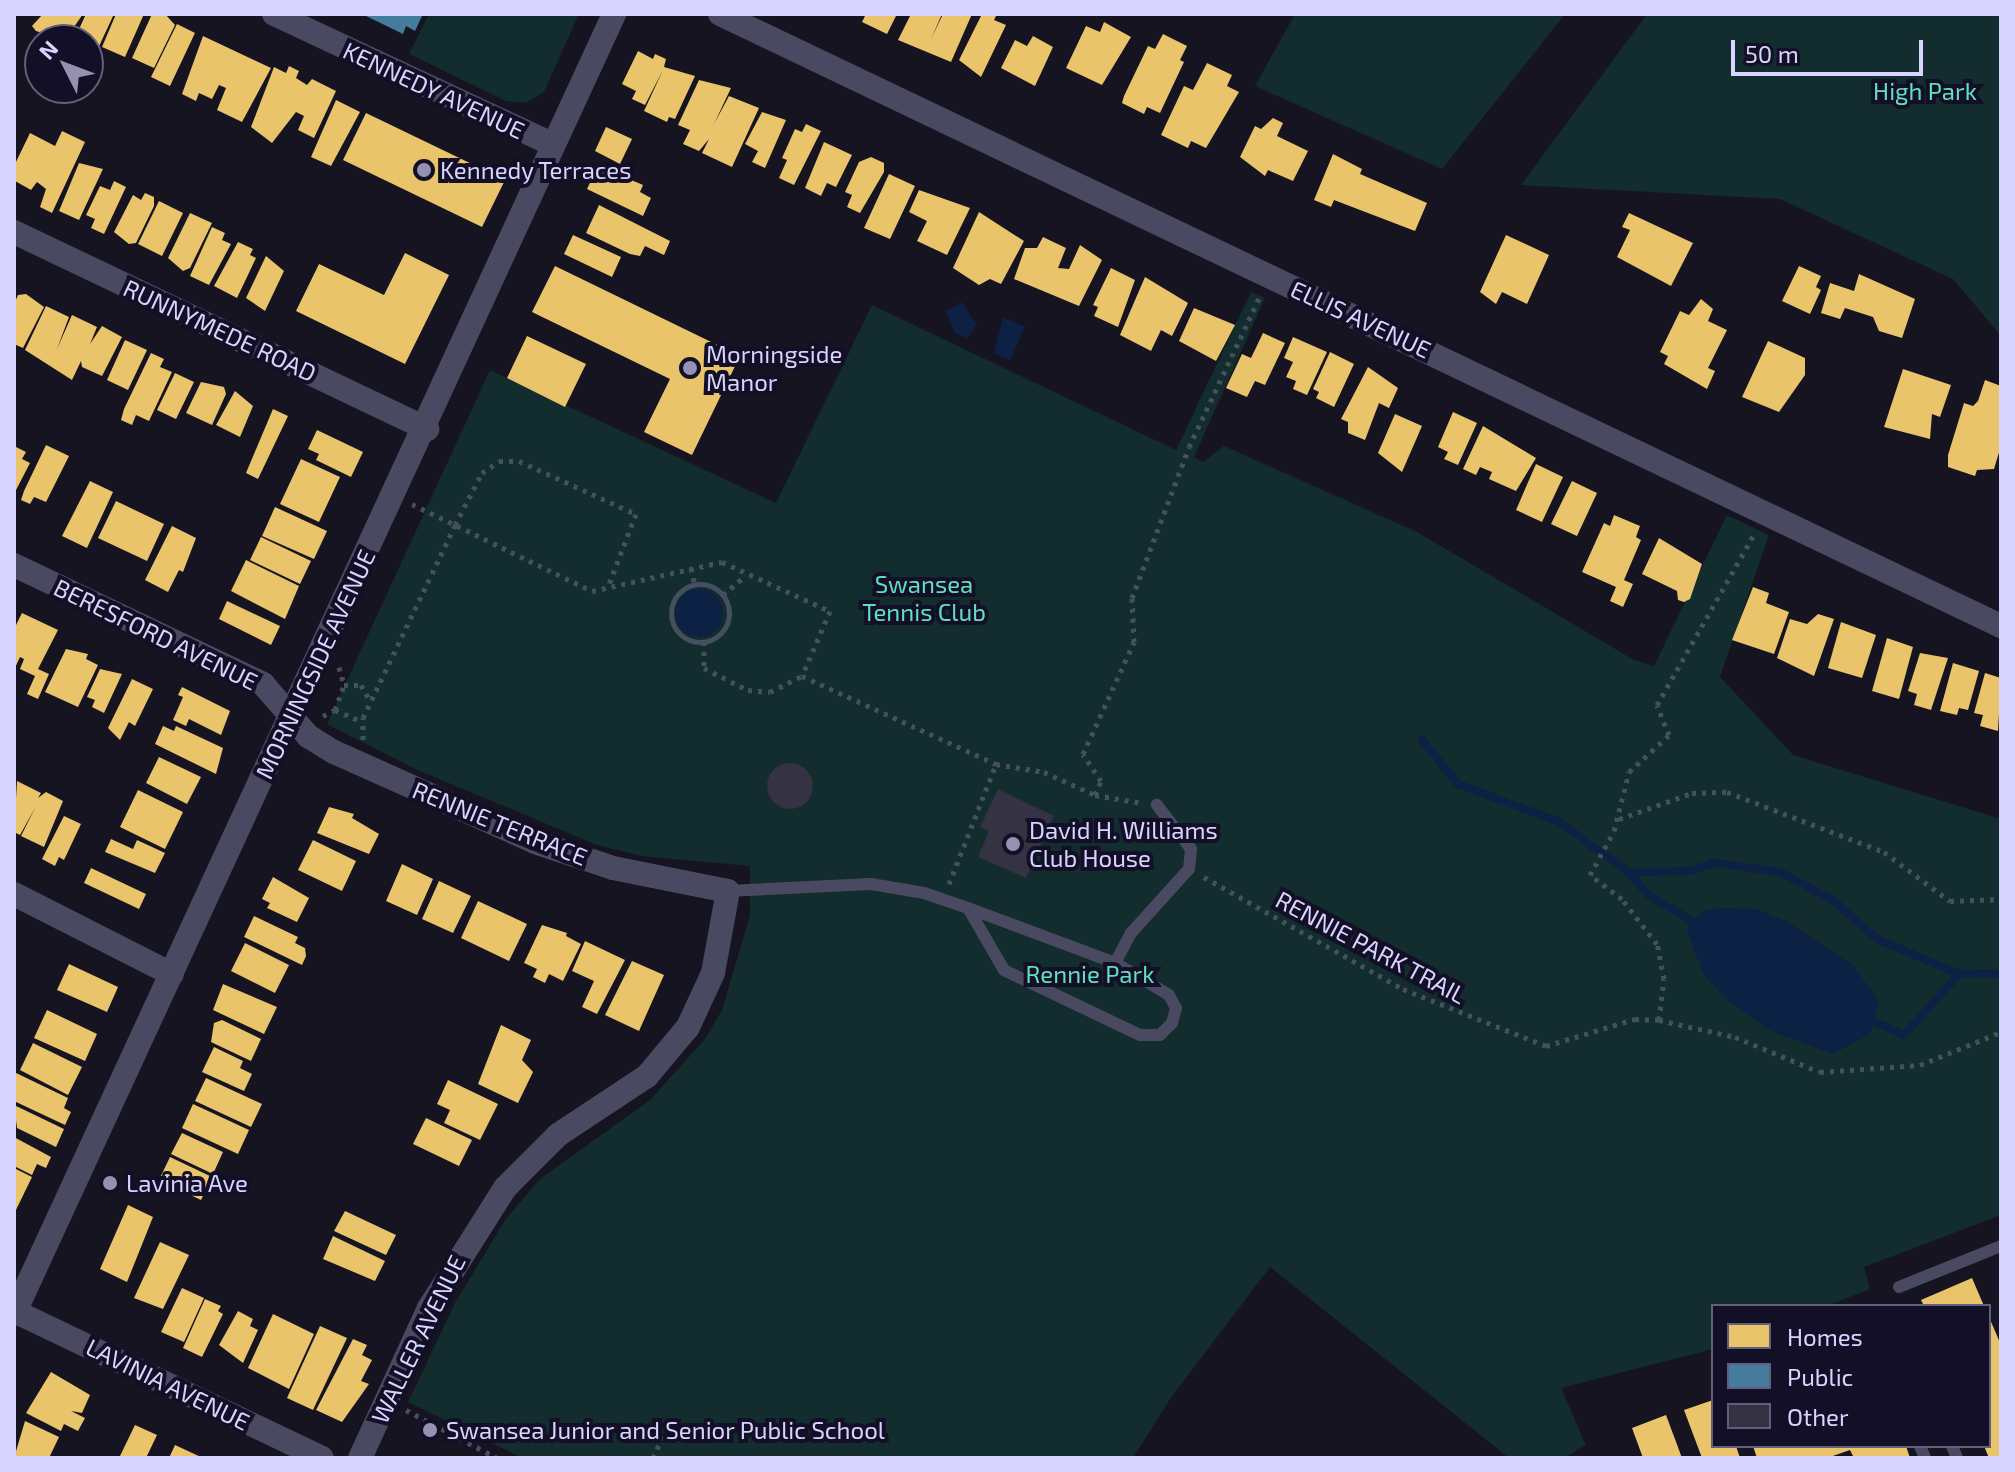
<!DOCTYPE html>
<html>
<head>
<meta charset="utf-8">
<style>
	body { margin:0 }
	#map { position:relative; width:2015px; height:1472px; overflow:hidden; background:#161421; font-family:"Exo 2",sans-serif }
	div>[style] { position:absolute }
	.green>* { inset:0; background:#132c2d }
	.water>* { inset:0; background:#0d2144 }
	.round { border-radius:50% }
	.homes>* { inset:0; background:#e9c46a }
	.public>* { inset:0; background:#457b9d }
	.stream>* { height:8px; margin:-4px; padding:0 4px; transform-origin:4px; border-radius:4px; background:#0d2144 }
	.building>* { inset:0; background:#343243 }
	.path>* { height:5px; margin-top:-2.5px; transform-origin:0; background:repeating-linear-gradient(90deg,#44505f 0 4px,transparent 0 10px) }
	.path>.ring { margin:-2.5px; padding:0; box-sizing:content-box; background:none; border:5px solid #44505f; border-radius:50% }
	.lane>* { height:12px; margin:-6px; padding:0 6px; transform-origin:6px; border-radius:6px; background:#4a4962 }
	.street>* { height:24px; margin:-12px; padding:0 12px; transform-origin:12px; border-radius:12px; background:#4a4962 }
	.dots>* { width:22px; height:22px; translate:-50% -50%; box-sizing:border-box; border:4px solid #130f26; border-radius:50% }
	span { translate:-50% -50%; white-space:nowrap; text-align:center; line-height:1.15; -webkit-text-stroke:8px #130f26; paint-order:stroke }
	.street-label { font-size:24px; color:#d9d4ff }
	.park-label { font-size:24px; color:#5fe0c0 }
	.poi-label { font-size:24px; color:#d9d4ff }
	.left { translate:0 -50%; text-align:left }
	.frame { position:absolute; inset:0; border:16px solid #d9d4ff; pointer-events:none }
	.legend { position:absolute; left:1711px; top:1304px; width:280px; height:144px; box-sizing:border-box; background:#130f26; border:2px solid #625e7d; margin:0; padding:10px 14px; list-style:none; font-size:24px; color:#d9d4ff }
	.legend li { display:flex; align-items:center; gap:16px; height:40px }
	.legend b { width:40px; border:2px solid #625e7d }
	.north { position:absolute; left:24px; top:24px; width:80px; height:80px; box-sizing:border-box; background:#130f26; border:2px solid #625e7d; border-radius:50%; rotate:312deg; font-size:22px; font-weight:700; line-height:32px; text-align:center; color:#d9d4ff }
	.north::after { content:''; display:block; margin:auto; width:28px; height:36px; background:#9591b1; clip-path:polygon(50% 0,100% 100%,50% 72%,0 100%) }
	.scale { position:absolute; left:1731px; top:40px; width:192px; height:36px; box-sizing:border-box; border:4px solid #d9d4ff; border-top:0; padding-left:10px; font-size:24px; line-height:28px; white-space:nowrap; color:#d9d4ff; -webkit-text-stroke:6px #130f26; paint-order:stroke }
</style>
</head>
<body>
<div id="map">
	<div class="green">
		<i style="clip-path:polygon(429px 14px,579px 14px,544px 92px,526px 103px,506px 101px,409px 54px)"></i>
		<i style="clip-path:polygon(1295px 14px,1565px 14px,1442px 169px,1255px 86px)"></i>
		<i style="clip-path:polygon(1647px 14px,2001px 14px,2001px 336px,1953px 279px,1780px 199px,1521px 185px)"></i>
		<i style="clip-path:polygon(1251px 292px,1265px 298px,1194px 457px,1203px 462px,1224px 446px,1417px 532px,1634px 660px,1654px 666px,1727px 515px,1769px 535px,1720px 677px,1793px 755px,2001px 819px,2001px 1215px,1864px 1267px,1870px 1289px,1827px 1306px,1713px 1306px,1713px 1349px,1561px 1388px,1586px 1445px,1564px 1458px,1509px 1458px,1270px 1267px,1170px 1399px,1133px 1458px,522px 1458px,408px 1402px,455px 1303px,505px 1220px,540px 1179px,650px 1100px,705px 1039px,722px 1010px,750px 915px,750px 866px,641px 856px,597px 845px,415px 769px,327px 724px,490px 370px,776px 503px,872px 305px,1176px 450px)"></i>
	</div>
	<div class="water">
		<i style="clip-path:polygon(962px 302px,977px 325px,967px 338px,955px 333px,946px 311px)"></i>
		<i style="clip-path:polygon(1003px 317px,1025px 327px,1010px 360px,994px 353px)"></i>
		<i class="round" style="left:675px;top:589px;width:48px;height:48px"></i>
		<i style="clip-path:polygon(1724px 908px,1755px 909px,1788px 922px,1853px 965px,1879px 1002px,1870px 1034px,1833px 1054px,1771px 1031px,1729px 1002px,1704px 975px,1687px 931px,1691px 921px,1706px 910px)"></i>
	</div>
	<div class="homes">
		<i style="clip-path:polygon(43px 14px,83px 14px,65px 40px,36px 31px,32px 26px)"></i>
		<i style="clip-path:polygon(86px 14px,114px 14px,94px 57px,88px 54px,88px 40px,74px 40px)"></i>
		<i style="clip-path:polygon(116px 14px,144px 14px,125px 57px,102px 47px)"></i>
		<i style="clip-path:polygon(152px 14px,165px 14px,175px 25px,154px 68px,132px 58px)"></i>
		<i style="clip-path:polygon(866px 14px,897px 14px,887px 34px,862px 22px)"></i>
		<i style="clip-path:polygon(911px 14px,942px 14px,931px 39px,943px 14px,972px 14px,951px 62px,898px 40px)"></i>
		<i style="clip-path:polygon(982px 14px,997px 14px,994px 20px,1006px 25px,981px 77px,959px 60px)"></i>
		<i style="clip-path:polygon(1104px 22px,1131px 37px,1102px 85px,1066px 68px,1086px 26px,1100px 32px)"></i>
		<i style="clip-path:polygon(177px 24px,195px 33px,170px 86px,151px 77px)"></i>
		<i style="clip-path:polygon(1163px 34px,1187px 46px,1180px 60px,1184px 62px,1160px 113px,1147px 107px,1144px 114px,1122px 103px,1124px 96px,1148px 46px,1155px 49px)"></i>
		<i style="clip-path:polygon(203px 36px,271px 68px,242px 122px,217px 110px,226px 88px,219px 85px,212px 99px,199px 93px,196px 101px,182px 94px)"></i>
		<i style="clip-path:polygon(1033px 36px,1053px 47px,1035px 86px,1001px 68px,1015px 40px,1027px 46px)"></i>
		<i style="clip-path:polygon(638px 51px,653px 59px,655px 54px,666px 59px,664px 67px,695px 76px,675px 119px,669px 117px,667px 122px,644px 111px,663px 70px,645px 105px,632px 99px,636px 91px,622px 84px)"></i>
		<i style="clip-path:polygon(1207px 63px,1232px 75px,1227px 86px,1239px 92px,1206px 148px,1191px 141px,1188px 148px,1161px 135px,1184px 86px,1193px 90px)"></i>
		<i style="clip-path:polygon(289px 66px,299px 71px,296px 78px,307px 85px,312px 79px,336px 91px,314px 138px,298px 130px,304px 116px,296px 112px,272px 143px,251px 127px,274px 67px,286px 73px)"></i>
		<i style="clip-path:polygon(699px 80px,731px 88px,714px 124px,729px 96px,759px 108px,732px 167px,702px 153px,709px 139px,699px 151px,683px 144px,690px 130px,678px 125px)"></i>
		<i style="clip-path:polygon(336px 100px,360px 112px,331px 166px,311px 157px)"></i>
		<i style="clip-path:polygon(762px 112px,786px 120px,765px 168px,752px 162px,758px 151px,745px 144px)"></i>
		<i style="clip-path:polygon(366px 113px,505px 180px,482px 227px,343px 160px)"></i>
		<i style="clip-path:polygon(1273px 118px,1283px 123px,1277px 136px,1308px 151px,1293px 181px,1268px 170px,1265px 176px,1240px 157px,1255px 126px,1261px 129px)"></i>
		<i style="clip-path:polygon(806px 124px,821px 131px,794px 185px,779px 178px,787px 160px,782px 158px,795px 129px,802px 132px)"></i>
		<i style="clip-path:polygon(606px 127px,632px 139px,620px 164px,595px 151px)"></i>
		<i style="clip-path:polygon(62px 131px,85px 142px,52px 213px,40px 207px,46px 189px,37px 182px,31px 190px,15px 181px,14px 166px,30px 133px,55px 146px)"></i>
		<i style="clip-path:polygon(824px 142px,852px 155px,836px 187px,827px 183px,821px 196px,805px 188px)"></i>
		<i style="clip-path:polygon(1333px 154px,1362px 169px,1360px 174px,1427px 203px,1415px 231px,1334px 200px,1331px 207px,1314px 200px)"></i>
		<i style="clip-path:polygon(871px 157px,884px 163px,884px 172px,860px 213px,847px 207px,852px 195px,845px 192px,859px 162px)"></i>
		<i style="clip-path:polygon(79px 163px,103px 169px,79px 220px,59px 211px)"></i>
		<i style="clip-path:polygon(598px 166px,643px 185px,640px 192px,651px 198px,643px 216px,587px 189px)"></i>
		<i style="clip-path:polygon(889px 174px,915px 186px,890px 239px,864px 228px)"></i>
		<i style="clip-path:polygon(114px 181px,126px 187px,104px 234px,91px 228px,95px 219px,86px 215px,100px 186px,110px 190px)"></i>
		<i style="clip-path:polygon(919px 190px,970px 208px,947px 255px,917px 241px,927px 221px,909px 212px)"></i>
		<i style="clip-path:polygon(145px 193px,154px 197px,154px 206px,136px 243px,129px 244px,114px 232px,133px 195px,141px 200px)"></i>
		<i style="clip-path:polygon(159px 201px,183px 213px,162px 256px,138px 244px)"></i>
		<i style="clip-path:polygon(599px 205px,670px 241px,664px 255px,645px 246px,640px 256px,630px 254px,586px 233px)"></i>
		<i style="clip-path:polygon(979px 212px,1024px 241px,1001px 284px,990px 279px,979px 285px,953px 268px)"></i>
		<i style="clip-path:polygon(190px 213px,212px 223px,190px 268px,183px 271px,168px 258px)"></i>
		<i style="clip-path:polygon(1629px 213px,1693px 243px,1671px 286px,1617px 257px,1630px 230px,1622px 227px)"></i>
		<i style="clip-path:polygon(212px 227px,225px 233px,222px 240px,231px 244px,209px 285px,190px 276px)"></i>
		<i style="clip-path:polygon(573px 235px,621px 257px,612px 277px,564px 254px)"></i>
		<i style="clip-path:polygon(1506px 235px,1549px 255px,1527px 304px,1502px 292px,1496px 304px,1480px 292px)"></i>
		<i style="clip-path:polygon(1043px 237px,1066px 248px,1052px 283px,1058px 268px,1069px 269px,1080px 245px,1102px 260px,1079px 306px,1014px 279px,1025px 248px,1037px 248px)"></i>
		<i style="clip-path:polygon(238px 242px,253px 249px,250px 255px,256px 258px,237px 298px,214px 286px)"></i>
		<i style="clip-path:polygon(405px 253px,449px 275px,405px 364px,296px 311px,319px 264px,384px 295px)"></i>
		<i style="clip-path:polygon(266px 256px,284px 271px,265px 311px,246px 298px)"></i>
		<i style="clip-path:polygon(555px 266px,740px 356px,692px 455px,644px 432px,670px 379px,532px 312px)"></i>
		<i style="clip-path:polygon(1799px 266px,1821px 276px,1816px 287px,1821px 290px,1810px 314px,1782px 301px)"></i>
		<i style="clip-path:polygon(1111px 268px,1135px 280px,1118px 327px,1094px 316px,1098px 307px,1093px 305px)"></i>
		<i style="clip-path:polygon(1859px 274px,1915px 299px,1902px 338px,1879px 331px,1873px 317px,1845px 308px,1840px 319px,1821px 313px,1830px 283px,1854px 291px)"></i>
		<i style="clip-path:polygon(1145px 277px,1188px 303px,1172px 336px,1161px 330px,1151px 351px,1120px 335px)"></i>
		<i style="clip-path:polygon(26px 294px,44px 307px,23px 348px,14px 344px,14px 304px,18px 295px)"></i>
		<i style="clip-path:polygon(1701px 299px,1713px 309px,1708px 321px,1727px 330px,1708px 368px,1715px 371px,1707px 389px,1664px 364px,1668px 356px,1660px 352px,1680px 311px,1689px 315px)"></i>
		<i style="clip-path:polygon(46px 306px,69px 317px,57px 349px,72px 315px,97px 327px,90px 344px,102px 326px,122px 337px,102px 376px,82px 367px,81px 361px,72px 380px,25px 350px)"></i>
		<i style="clip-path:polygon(1194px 308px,1235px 325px,1216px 361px,1179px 341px)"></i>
		<i style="clip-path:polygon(1263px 333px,1285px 343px,1265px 385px,1255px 381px,1247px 397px,1226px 388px,1242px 354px,1251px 358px)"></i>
		<i style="clip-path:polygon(527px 336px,586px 364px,565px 407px,507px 378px)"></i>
		<i style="clip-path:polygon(1293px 337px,1327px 352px,1307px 395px,1293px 389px,1296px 381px,1286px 377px,1293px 362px,1284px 358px)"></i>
		<i style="clip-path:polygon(125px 340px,147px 350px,128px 390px,107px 380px)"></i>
		<i style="clip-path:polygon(1768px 341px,1805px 358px,1805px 375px,1779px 412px,1742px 397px)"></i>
		<i style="clip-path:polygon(1330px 352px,1354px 364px,1334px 407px,1316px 398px,1319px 392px,1313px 389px)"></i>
		<i style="clip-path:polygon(151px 353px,164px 359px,160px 367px,172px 372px,149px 421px,136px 415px,132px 425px,121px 420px,124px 409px)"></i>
		<i style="clip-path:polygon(1368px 367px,1398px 388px,1389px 408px,1379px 403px,1365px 440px,1348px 433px,1348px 422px,1341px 419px)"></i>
		<i style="clip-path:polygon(1903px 369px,1951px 385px,1940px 417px,1932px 414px,1930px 439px,1884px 427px)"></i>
		<i style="clip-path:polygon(175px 373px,194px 382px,176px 419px,157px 410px)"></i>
		<i style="clip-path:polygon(1985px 380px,2001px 386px,2001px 446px,1994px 469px,1977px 470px,1975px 476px,1948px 467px,1948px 455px,1964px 403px,1973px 406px,1978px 401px)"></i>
		<i style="clip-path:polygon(201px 382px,224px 387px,226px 394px,212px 425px,186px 413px)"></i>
		<i style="clip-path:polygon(235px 391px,253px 406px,240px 437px,216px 425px)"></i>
		<i style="clip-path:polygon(273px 409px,288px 416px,258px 479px,246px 473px)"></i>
		<i style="clip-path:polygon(1453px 412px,1477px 423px,1458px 465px,1444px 459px,1448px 452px,1438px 447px)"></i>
		<i style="clip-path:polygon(1395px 414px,1422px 426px,1402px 472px,1378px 453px)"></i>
		<i style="clip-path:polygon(1483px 426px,1536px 458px,1516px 491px,1489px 479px,1492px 472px,1480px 467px,1476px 475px,1463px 469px)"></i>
		<i style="clip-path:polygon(317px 430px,363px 452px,351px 477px,316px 460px,319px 454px,308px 449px)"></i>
		<i style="clip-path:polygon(46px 445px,69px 456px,46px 502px,34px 497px,30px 504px,21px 500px,24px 491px)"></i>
		<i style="clip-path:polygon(14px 446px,26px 452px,22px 459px,30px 463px,14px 494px)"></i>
		<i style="clip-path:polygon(301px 459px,340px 477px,319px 522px,280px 504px)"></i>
		<i style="clip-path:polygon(1536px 464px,1563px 477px,1542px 522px,1516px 510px)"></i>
		<i style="clip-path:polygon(90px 481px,113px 492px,87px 548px,62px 536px)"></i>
		<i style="clip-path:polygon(1572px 481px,1597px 493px,1577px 536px,1551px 524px)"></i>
		<i style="clip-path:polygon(116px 501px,164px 524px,147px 561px,98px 538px)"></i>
		<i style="clip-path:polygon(275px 507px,327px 531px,314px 559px,262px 536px)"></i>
		<i style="clip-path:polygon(1614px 515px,1640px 526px,1636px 537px,1641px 540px,1624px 580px,1633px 584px,1623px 607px,1610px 601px,1616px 587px,1582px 572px,1604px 523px,1610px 526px)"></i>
		<i style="clip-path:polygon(172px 526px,196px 538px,183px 572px,179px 570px,168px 592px,145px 580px)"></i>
		<i style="clip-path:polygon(261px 537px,311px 561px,300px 584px,250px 560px)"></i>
		<i style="clip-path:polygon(1659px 538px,1702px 564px,1690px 599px,1684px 602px,1678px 600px,1677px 591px,1642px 574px)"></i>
		<i style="clip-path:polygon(246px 560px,299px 586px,285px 619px,231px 591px)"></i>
		<i style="clip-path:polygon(1753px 587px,1769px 593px,1766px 603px,1789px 612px,1774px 654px,1732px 640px)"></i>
		<i style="clip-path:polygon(227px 601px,280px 626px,271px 645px,219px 619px)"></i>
		<i style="clip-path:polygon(22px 613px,58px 630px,38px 669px,49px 674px,38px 699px,27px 694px,35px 676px,20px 669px,24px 659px,20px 657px,14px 670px,14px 629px)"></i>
		<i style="clip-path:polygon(1818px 614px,1834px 619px,1814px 676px,1777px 658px,1790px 619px,1807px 624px)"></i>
		<i style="clip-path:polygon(1841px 622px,1876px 635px,1862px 678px,1828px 668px)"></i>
		<i style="clip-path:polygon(1887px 638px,1913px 647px,1899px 699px,1872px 691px)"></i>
		<i style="clip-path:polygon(66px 649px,88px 654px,86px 659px,98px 665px,78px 707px,45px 692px)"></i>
		<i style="clip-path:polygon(1920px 653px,1948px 658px,1931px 710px,1914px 705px,1917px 694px,1908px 691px)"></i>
		<i style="clip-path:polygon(1953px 663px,1979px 671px,1968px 710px,1959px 708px,1957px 715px,1940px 711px)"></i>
		<i style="clip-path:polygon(100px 669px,122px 674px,104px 713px,92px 707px,95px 700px,87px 697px)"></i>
		<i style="clip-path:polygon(1985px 673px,2001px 678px,1998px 731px,1980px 726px,1983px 715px,1974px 713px)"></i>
		<i style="clip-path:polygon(132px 679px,153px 689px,135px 726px,129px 722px,120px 740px,108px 728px)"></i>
		<i style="clip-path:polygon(182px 687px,230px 711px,221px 735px,189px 719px,186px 726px,173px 720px,183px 697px,178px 695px)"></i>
		<i style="clip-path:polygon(163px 726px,174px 731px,176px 726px,223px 748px,216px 774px,155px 744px)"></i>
		<i style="clip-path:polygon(159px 757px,201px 777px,187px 804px,146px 783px)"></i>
		<i style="clip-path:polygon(17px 781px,41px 793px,38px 798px,46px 792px,63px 801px,44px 847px,21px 836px,35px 808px,20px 835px,14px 832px)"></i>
		<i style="clip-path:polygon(138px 790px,183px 812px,165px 849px,120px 827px)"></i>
		<i style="clip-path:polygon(329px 807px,354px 814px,352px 818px,379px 834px,369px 854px,317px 833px)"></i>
		<i style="clip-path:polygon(64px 816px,81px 824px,64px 860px,59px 857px,55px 866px,42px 859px)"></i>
		<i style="clip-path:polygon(111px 839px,133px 849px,137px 840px,165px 853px,155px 873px,105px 852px)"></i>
		<i style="clip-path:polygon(313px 840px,356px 861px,342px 891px,298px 870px)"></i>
		<i style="clip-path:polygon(402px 864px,433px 879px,417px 915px,386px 901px)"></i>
		<i style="clip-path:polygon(91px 868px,146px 894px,139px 909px,84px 883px)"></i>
		<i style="clip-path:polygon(273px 877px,309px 898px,297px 922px,267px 908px,270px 903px,262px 899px)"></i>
		<i style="clip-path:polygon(439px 881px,471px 896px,453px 933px,422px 919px)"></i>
		<i style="clip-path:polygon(478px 901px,527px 924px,509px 961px,461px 938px)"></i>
		<i style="clip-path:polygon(254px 916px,298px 937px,295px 943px,305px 948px,306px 956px,302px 965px,244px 937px)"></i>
		<i style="clip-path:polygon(542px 925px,567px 933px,566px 936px,581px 944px,563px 981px,549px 974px,545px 983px,533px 977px,537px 969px,524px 963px)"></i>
		<i style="clip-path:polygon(585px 941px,625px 960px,597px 1014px,582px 1007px,594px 981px,572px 971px)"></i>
		<i style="clip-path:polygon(245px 943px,289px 965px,275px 993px,231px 971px)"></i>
		<i style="clip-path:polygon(632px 961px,664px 975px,639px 1031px,605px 1015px)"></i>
		<i style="clip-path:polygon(69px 964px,118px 987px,107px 1012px,57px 990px)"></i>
		<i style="clip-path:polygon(223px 984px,277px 1007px,264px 1034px,213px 1010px)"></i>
		<i style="clip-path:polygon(47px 1010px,97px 1034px,85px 1061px,34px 1038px)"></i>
		<i style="clip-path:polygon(222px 1020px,261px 1039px,251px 1061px,211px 1042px,214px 1023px)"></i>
		<i style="clip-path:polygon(501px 1025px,531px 1040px,522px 1060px,533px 1072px,518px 1103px,478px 1084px)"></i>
		<i style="clip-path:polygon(33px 1043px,82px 1067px,68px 1095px,20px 1070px)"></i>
		<i style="clip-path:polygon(214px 1047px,243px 1061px,240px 1068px,252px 1074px,244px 1091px,202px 1072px)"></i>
		<i style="clip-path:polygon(14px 1072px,68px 1098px,64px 1108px,71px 1112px,65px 1125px,14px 1101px)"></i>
		<i style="clip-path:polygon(206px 1078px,262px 1104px,251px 1127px,195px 1101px)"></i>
		<i style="clip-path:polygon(448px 1080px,498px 1104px,480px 1140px,444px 1123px,450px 1110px,437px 1104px)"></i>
		<i style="clip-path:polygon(193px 1104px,249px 1130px,238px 1154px,182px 1128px)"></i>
		<i style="clip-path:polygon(14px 1105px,64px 1129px,56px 1147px,17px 1128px)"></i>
		<i style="clip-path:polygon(426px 1118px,472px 1140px,459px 1166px,413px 1144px)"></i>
		<i style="clip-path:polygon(182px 1133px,223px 1152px,213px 1174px,171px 1154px)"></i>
		<i style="clip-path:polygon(14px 1137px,51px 1157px,46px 1168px,37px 1164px,32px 1175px,14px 1166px)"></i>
		<i style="clip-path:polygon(170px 1157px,212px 1177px,201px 1200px,159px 1180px)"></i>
		<i style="clip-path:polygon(14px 1168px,32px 1177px,14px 1214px)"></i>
		<i style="clip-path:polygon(128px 1205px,153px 1217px,127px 1282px,100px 1269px)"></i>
		<i style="clip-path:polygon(345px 1211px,396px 1235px,386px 1255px,334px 1231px)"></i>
		<i style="clip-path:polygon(333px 1236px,385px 1261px,375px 1281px,323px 1259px)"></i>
		<i style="clip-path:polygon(160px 1242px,189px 1255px,163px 1309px,134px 1298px)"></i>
		<i style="clip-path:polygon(1972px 1278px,1984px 1306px,1924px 1306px,1921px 1300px)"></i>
		<i style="clip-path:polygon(182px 1288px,204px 1298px,184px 1342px,161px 1332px)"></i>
		<i style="clip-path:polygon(205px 1299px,221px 1306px,218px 1311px,223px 1314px,202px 1357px,183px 1348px)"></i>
		<i style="clip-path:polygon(238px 1311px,253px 1319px,250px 1326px,258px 1330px,243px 1363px,219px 1345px)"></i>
		<i style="clip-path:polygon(273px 1314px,314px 1334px,289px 1389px,248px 1368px)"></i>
		<i style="clip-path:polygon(1989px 1317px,2001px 1345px,2001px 1458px,1989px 1458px,1984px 1446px,1989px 1446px)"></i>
		<i style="clip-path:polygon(320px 1326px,347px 1338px,313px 1410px,287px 1398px)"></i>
		<i style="clip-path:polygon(353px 1339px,367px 1345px,362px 1355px,372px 1360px,361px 1381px,369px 1384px,342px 1422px,316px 1410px)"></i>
		<i style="clip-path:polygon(51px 1372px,90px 1395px,82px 1413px,71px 1411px,85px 1418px,78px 1431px,64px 1424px,61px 1431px,26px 1413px)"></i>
		<i style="clip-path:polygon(1713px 1400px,1713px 1446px,1736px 1446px,1740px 1458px,1702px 1458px,1684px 1410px)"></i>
		<i style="clip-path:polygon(1666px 1415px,1682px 1458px,1643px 1458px,1632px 1428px)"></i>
		<i style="clip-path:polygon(25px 1421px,59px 1437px,49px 1458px,14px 1458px)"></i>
		<i style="clip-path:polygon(135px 1425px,157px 1435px,146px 1458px,119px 1458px)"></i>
		<i style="clip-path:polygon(175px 1445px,203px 1458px,169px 1458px)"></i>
		<i style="clip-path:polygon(1753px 1446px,1906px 1446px,1910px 1458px,1854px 1458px,1850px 1450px,1827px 1458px,1757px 1458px)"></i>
	</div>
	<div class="public">
		<i style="clip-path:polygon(362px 14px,423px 14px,415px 31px,406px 26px,403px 34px)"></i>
	</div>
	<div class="stream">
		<i style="left:1422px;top:740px;width:57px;rotate:50.7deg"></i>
		<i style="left:1458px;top:784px;width:108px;rotate:20.6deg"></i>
		<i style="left:1559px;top:822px;width:85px;rotate:35.9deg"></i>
		<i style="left:1628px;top:872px;width:31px;rotate:48deg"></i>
		<i style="left:1649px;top:895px;width:57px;rotate:31.5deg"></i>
		<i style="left:1628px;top:872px;width:61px;rotate:-0.9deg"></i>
		<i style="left:1689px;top:871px;width:26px;rotate:-18deg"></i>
		<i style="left:1714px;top:863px;width:67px;rotate:7.8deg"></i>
		<i style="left:1780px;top:872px;width:61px;rotate:28.2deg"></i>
		<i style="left:1834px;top:901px;width:57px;rotate:41.5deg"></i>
		<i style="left:1877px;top:939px;width:89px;rotate:23.1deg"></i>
		<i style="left:1959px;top:974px;width:42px;rotate:-1.4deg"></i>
		<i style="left:1864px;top:1017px;width:44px;rotate:24.2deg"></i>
		<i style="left:1904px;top:1035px;width:82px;rotate:-48deg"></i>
	</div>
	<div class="building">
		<i class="round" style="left:767px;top:763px;width:46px;height:46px"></i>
		<i style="clip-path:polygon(998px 789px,1054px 816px,1026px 878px,978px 857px,989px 831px,980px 827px)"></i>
	</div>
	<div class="path">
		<i style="left:412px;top:504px;width:200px;rotate:25.8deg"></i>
		<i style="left:592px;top:591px;width:133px;rotate:-12.6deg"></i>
		<i style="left:722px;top:562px;width:119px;rotate:24.4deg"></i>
		<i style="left:830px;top:611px;width:71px;rotate:113.3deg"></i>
		<i style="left:802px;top:676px;width:213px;rotate:24.4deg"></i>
		<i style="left:996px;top:764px;width:49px;rotate:9.5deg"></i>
		<i style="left:1044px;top:772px;width:56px;rotate:24.3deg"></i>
		<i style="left:1095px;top:795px;width:48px;rotate:9.7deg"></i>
		<i style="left:691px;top:568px;width:17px;rotate:77deg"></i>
		<i class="ring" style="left:671px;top:584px;width:53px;height:53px"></i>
		<i style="left:723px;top:595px;width:30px;rotate:-41deg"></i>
		<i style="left:704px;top:642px;width:26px;rotate:90deg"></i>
		<i style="left:704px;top:668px;width:49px;rotate:26.6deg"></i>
		<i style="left:748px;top:690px;width:22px;rotate:5deg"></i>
		<i style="left:770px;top:692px;width:36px;rotate:-27deg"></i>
		<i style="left:339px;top:667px;width:19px;rotate:74deg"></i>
		<i style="left:335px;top:710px;width:27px;rotate:-70deg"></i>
		<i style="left:344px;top:685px;width:17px"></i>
		<i style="left:361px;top:685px;width:20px;rotate:60deg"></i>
		<i style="left:323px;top:716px;width:13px;rotate:-27deg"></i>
		<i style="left:335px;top:710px;width:28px;rotate:23deg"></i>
		<i style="left:363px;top:740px;width:22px;rotate:-90deg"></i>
		<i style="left:363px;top:718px;width:214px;rotate:-64.5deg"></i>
		<i style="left:455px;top:525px;width:59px;rotate:-62.6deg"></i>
		<i style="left:482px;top:473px;width:21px;rotate:-35deg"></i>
		<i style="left:499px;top:461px;width:20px"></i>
		<i style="left:519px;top:461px;width:128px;rotate:24.4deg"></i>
		<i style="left:636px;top:514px;width:80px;rotate:111.1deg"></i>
		<i style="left:1095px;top:795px;width:15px;rotate:-67deg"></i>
		<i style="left:1101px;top:781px;width:32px;rotate:-124deg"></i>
		<i style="left:1083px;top:754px;width:123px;rotate:-65.5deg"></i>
		<i style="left:1134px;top:642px;width:44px;rotate:-92.6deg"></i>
		<i style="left:1132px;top:598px;width:161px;rotate:-69.3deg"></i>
		<i style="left:1189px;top:447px;width:167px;rotate:-64.8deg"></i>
		<i style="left:1619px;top:819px;width:77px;rotate:-19.6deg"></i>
		<i style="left:1692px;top:793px;width:35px;rotate:-2deg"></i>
		<i style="left:1727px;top:792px;width:168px;rotate:20.9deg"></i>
		<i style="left:1884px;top:852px;width:82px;rotate:36.6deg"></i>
		<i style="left:1950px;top:901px;width:51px;rotate:-2.2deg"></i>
		<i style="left:1204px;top:877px;width:228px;rotate:29.4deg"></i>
		<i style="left:1403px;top:989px;width:154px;rotate:21.7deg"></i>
		<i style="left:1546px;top:1046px;width:93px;rotate:-16.9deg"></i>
		<i style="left:1635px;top:1019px;width:24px;rotate:2deg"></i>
		<i style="left:1659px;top:1020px;width:78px;rotate:12.6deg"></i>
		<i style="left:1735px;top:1037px;width:92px;rotate:22.4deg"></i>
		<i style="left:1820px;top:1072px;width:100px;rotate:-4deg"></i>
		<i style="left:1920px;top:1065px;width:87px;rotate:-22.2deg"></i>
		<i style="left:949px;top:884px;width:129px;rotate:-68.6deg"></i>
		<i style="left:1659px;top:1020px;width:41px;rotate:-83deg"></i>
		<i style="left:1664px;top:979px;width:36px;rotate:-101deg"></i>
		<i style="left:1657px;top:944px;width:57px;rotate:-127.9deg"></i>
		<i style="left:1622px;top:899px;width:40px;rotate:-143deg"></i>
		<i style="left:1590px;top:875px;width:50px;rotate:-61.4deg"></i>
		<i style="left:1614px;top:831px;width:61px;rotate:-75.7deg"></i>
		<i style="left:1629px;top:772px;width:54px;rotate:-42.8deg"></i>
		<i style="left:1669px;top:735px;width:32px;rotate:-112deg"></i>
		<i style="left:1657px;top:705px;width:197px;rotate:-60.4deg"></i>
		<i style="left:406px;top:1410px;width:103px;rotate:27.8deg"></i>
		<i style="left:653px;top:1458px;width:24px;rotate:-66deg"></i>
	</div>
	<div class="lane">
		<i style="left:728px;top:891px;width:143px;rotate:-2.8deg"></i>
		<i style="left:871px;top:884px;width:54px;rotate:9.6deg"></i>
		<i style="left:924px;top:893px;width:46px;rotate:18.8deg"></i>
		<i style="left:968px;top:908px;width:157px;rotate:20.5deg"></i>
		<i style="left:1115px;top:963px;width:63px;rotate:30.7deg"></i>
		<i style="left:1169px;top:995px;width:15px;rotate:62deg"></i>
		<i style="left:1176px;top:1008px;width:16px;rotate:105deg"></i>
		<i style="left:1172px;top:1023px;width:17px;rotate:135deg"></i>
		<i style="left:1160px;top:1035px;width:20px;rotate:180deg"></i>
		<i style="left:1140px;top:1035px;width:151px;rotate:-154.5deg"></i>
		<i style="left:1004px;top:970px;width:72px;rotate:-120.1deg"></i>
		<i style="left:1115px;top:963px;width:34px;rotate:-62deg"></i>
		<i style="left:1131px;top:933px;width:86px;rotate:-47.8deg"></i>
		<i style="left:1189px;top:869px;width:20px;rotate:-84deg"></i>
		<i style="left:1191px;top:849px;width:56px;rotate:-127.7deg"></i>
		<i style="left:1899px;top:1287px;width:110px;rotate:-21.9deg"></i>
		<i style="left:1920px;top:1446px;width:13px;rotate:67deg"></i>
		<i style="left:1952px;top:1446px;width:13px;rotate:67deg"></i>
	</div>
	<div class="street">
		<i style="left:274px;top:14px;width:307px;rotate:25.1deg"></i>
		<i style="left:720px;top:14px;width:1420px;rotate:25.54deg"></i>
		<i style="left:14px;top:232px;width:458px;rotate:25.5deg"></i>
		<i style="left:14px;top:565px;width:276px;rotate:25.5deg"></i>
		<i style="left:263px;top:684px;width:69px;rotate:49.1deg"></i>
		<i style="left:308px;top:736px;width:31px;rotate:32deg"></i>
		<i style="left:334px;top:752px;width:220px;rotate:24.1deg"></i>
		<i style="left:535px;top:842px;width:82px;rotate:18.4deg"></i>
		<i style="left:613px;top:868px;width:117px;rotate:11.3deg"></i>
		<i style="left:728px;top:891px;width:83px;rotate:100.4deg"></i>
		<i style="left:713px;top:973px;width:60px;rotate:114.8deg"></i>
		<i style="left:688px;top:1027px;width:64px;rotate:129.9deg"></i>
		<i style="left:647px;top:1076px;width:107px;rotate:146.5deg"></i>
		<i style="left:558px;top:1135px;width:75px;rotate:135deg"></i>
		<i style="left:505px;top:1188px;width:142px;rotate:122.3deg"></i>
		<i style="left:429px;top:1308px;width:165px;rotate:114.7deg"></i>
		<i style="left:14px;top:894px;width:177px;rotate:26.9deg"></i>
		<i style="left:14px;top:1311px;width:341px;rotate:25.5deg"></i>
		<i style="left:14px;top:1314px;width:1432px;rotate:-65.22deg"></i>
	</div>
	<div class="dots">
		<i style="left:424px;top:170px;background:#9591b1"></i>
		<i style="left:690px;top:368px;background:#9591b1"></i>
		<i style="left:1013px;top:844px;background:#9591b1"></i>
		<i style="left:110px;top:1183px;background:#9591b1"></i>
		<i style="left:430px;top:1430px;background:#9591b1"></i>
	</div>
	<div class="street-label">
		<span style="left:434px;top:90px;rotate:25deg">KENNEDY AVENUE</span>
		<span style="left:1361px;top:319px;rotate:25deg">ELLIS AVENUE</span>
		<span style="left:220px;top:330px;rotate:25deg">RUNNYMEDE ROAD</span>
		<span style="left:156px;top:634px;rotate:26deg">BERESFORD AVENUE</span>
		<span style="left:315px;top:664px;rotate:-65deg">MORNINGSIDE AVENUE</span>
		<span style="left:500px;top:823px;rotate:22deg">RENNIE TERRACE</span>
		<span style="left:1371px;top:947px;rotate:28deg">RENNIE PARK TRAIL</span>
		<span style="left:418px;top:1339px;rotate:-64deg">WALLER AVENUE</span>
		<span style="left:168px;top:1384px;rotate:26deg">LAVINIA AVENUE</span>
	</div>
	<div class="park-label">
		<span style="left:1925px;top:91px">High Park</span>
		<span style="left:924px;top:598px">Swansea<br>Tennis Club</span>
		<span style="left:1090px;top:974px">Rennie Park</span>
	</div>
	<div class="poi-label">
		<span class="left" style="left:440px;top:170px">Kennedy Terraces</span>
		<span class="left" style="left:706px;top:368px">Morningside<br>Manor</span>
		<span class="left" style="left:1029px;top:844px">David H. Williams<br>Club House</span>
		<span class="left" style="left:126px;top:1183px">Lavinia Ave</span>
		<span class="left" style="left:446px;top:1430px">Swansea Junior and Senior Public School</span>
	</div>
	<div class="frame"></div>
	<ul class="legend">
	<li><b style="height:22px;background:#e9c46a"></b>Homes</li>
	<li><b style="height:22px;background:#457b9d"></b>Public</li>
	<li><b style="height:22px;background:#343243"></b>Other</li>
	</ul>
	<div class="north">N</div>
	<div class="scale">50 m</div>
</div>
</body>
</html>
